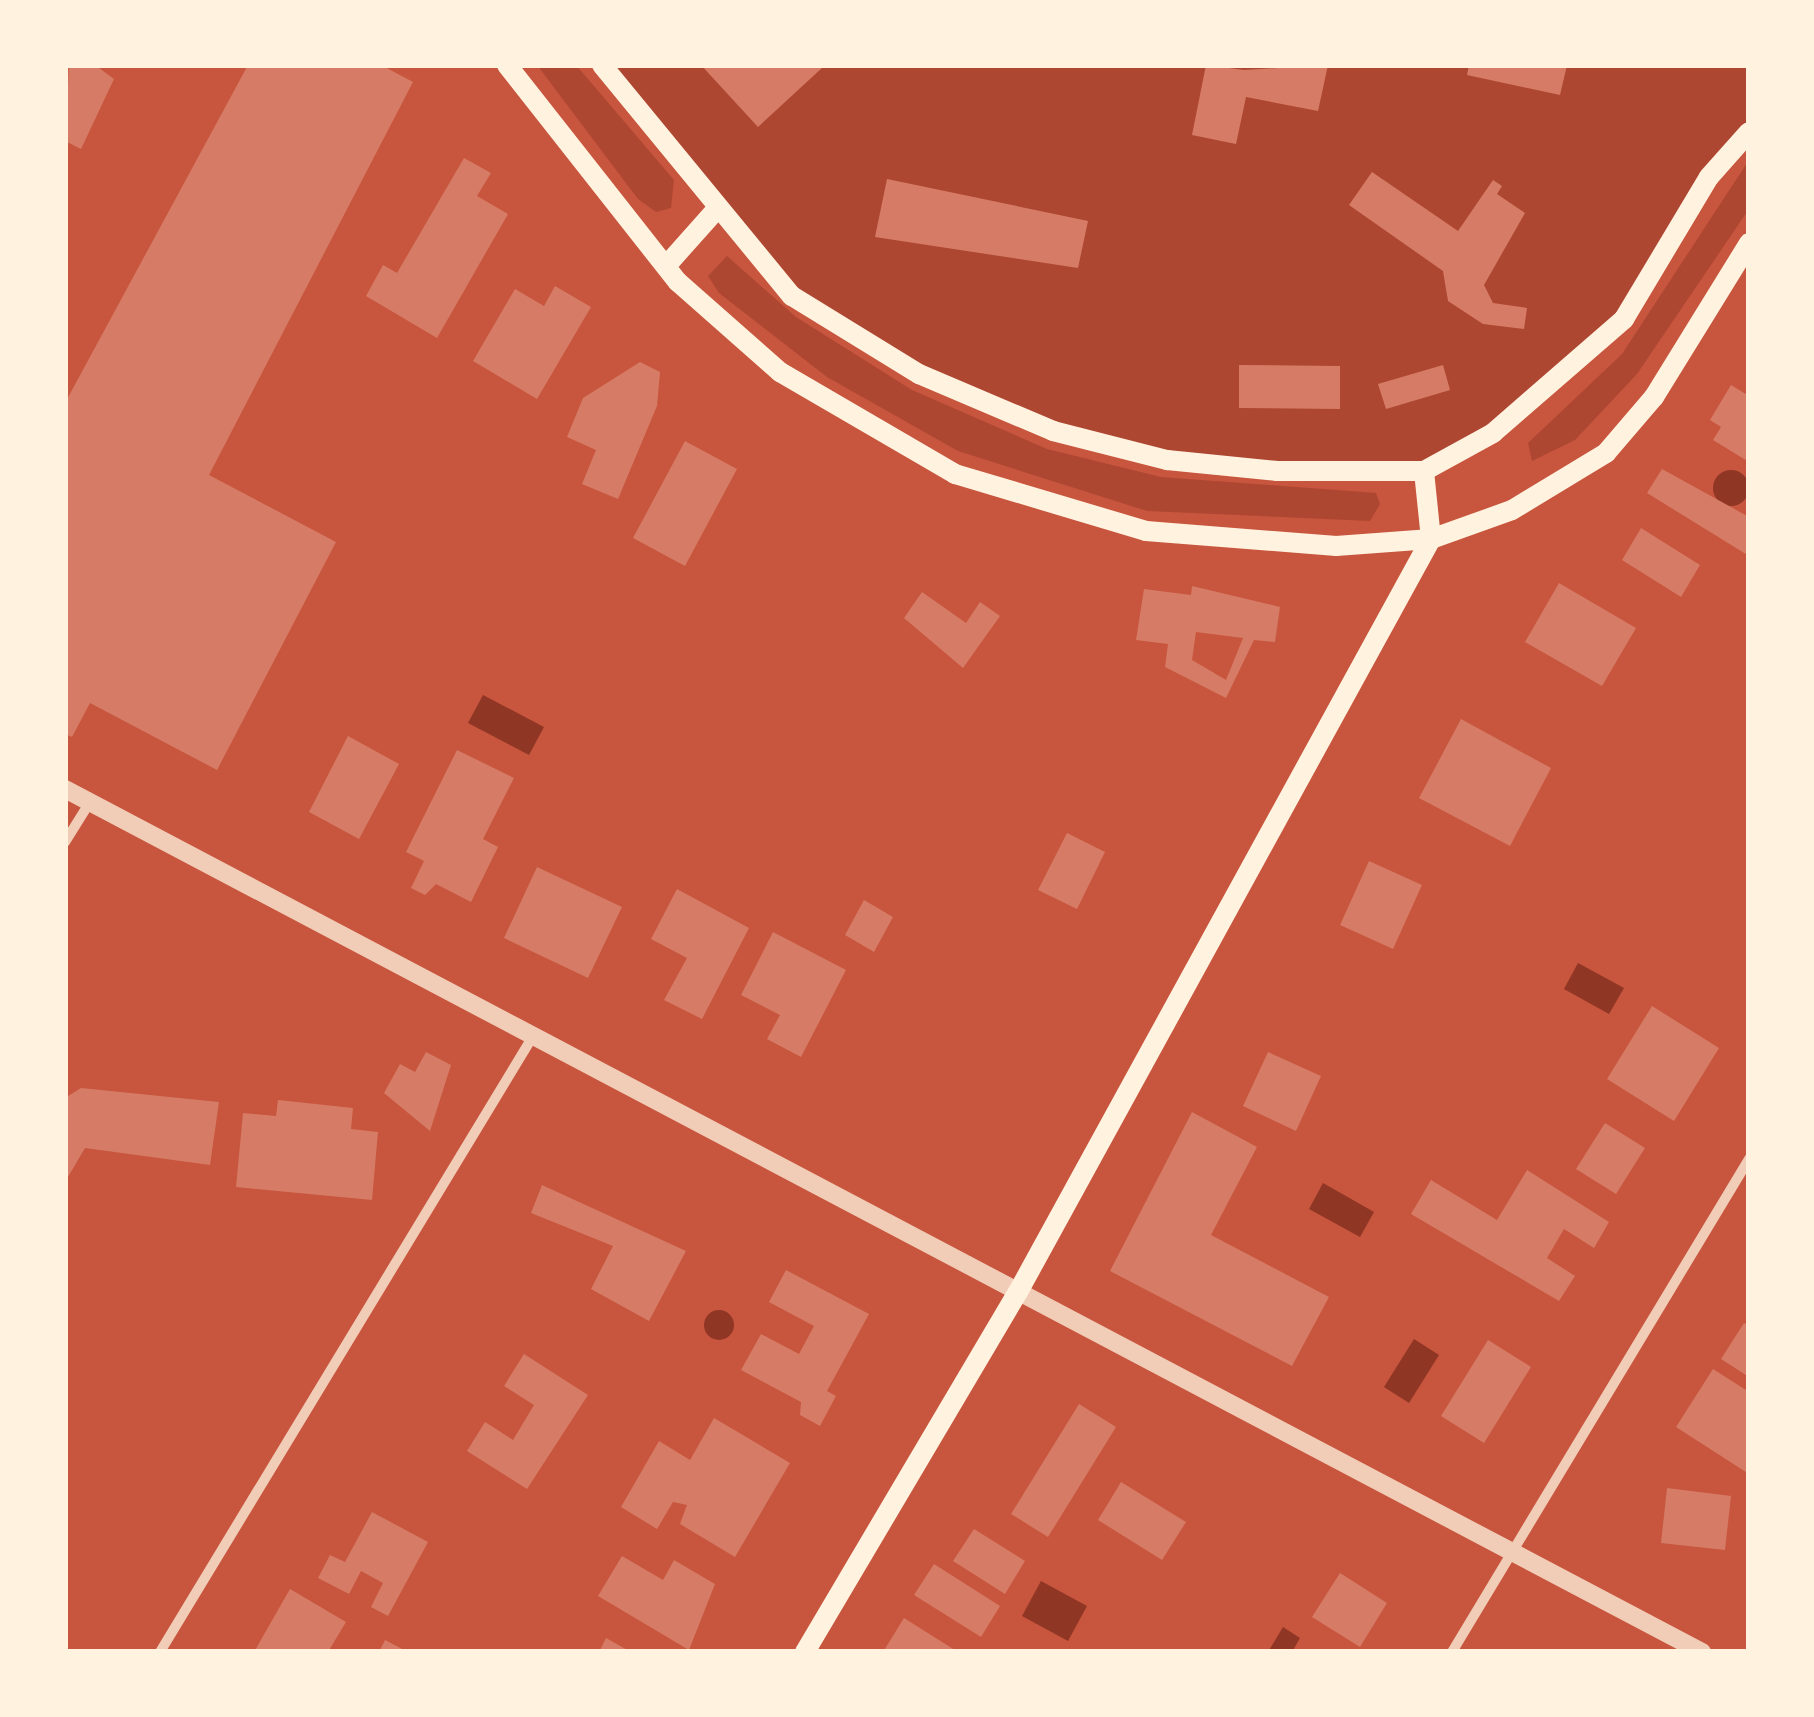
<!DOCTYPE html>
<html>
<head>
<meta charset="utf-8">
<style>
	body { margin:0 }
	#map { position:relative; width:1814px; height:1717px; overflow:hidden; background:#c8553d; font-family:"Space Grotesk",sans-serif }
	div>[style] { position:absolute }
	.green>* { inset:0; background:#ae4732 }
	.water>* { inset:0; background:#8f3625 }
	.round { border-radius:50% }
	.building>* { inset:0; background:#d67c66 }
	.minor>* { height:10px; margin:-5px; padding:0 5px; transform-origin:5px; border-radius:5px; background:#f1ccb7 }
	.tertiary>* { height:18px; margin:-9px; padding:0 9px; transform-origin:9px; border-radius:9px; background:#f1ccb7 }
	.secondary>* { height:20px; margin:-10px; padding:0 10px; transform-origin:10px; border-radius:10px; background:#fff3e0 }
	span { translate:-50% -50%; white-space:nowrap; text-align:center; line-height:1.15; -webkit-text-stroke:10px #fff3e0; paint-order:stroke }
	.frame { position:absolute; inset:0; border:68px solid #fff3e0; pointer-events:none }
</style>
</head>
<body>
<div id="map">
	<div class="green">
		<i style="clip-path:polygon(537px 65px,576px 65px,674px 180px,671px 208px,656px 212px,638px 199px)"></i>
		<i style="clip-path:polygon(602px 65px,1749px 65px,1749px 132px,1624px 319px,1553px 389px,1424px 471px,1167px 460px,919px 374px,792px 296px)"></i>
		<i style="clip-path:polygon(1749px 160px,1749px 209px,1637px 374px,1575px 440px,1532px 461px,1528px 443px,1622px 354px)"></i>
		<i style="clip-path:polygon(727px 256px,796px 317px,912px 390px,1047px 449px,1161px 477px,1376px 493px,1380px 504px,1370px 521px,1147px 511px,958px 451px,827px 377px,719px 293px,708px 276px)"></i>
	</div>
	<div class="water">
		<i class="round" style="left:1713px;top:470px;width:36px;height:36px"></i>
		<i style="clip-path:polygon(483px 695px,544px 727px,529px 755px,468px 723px)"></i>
		<i style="clip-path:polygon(1578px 963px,1624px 988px,1609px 1014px,1564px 989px)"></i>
		<i style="clip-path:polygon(1323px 1183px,1374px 1212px,1360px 1237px,1309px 1209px)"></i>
		<i class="round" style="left:704px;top:1310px;width:30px;height:30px"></i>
		<i style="clip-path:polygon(1414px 1339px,1439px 1355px,1409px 1403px,1384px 1387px)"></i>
		<i style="clip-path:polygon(1041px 1581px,1087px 1606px,1068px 1641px,1022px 1616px)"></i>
		<i style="clip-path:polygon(1283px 1627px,1300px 1638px,1292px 1652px,1268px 1652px)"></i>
	</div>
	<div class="building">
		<i style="clip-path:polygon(69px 65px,95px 65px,114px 79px,81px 149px,65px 141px)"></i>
		<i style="clip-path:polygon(248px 65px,381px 65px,413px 82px,209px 475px,336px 542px,217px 770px,90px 703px,72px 737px,65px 734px,65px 403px)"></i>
		<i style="clip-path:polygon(701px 65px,821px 65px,823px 67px,758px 127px)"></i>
		<i style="clip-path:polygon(1206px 65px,1244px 70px,1328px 65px,1318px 111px,1246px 97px,1236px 144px,1192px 135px)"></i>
		<i style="clip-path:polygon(1469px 65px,1567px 65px,1560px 95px,1467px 75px)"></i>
		<i style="clip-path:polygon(464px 158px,491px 173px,477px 196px,508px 214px,437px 338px,366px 296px,383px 265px,397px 273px)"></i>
		<i style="clip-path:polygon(1372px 172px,1458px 231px,1493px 180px,1502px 186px,1497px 194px,1525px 213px,1484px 285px,1493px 303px,1527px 308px,1524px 329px,1483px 324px,1448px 301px,1443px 271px,1349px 205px)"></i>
		<i style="clip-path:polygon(887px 179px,1088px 221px,1078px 268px,875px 237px)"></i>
		<i style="clip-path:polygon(555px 286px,591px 307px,537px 399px,473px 361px,515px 289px,544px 306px)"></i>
		<i style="clip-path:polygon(640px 362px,660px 372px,657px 406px,618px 499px,582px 484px,596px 450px,567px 437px,583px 398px)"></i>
		<i style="clip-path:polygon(1239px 365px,1340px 366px,1340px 409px,1239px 408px)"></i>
		<i style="clip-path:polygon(1443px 365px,1450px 390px,1386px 409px,1378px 384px)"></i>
		<i style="clip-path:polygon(1731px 385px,1749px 396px,1749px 462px,1713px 440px,1721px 427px,1710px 420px)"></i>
		<i style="clip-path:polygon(685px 441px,737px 469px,685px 566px,633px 538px)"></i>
		<i style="clip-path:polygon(1662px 469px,1749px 517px,1749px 556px,1647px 493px)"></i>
		<i style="clip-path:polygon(1641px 528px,1700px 565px,1681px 597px,1622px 560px)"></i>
		<i style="clip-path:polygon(1559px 583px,1636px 628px,1602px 686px,1525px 642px)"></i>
		<i style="clip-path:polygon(evenodd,1192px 586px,1280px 607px,1275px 642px,1254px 640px,1226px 698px,1165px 667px,1168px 644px,1136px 640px,1144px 589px,1191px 595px,1192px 586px,1196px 632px,1243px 638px,1226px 680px,1192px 660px,1196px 632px)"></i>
		<i style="clip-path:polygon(922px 592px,966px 623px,980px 602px,1000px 616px,963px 668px,904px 618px)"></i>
		<i style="clip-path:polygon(1461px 719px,1551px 768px,1510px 846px,1419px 798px)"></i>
		<i style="clip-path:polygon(348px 736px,399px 764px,359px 839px,309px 812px)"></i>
		<i style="clip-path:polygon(457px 750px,514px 778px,483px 839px,498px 847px,471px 902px,436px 884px,425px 895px,411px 888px,424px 861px,406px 852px)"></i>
		<i style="clip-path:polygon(1067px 833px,1105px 852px,1077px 909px,1038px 890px)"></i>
		<i style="clip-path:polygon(1369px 861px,1422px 885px,1393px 949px,1340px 925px)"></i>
		<i style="clip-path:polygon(537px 867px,622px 907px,588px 978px,504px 938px)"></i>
		<i style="clip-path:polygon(677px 889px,749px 928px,702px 1019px,664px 1000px,687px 958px,651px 939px)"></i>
		<i style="clip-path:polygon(864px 900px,893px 917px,874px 952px,845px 935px)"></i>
		<i style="clip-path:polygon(773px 932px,846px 970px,801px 1057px,767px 1039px,780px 1015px,741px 995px)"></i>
		<i style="clip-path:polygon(1652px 1006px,1719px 1048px,1674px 1121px,1607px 1079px)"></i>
		<i style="clip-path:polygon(426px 1052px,451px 1065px,430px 1131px,384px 1093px,400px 1064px,415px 1072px)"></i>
		<i style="clip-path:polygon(1268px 1052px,1321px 1076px,1296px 1131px,1243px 1106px)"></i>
		<i style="clip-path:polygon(81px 1088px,219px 1102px,210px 1165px,85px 1148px,65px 1182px,65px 1098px)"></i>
		<i style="clip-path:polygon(278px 1100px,353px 1108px,351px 1129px,378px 1132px,372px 1200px,236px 1187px,243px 1113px,276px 1116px)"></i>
		<i style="clip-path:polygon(1192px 1112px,1257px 1147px,1211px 1235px,1329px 1297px,1292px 1366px,1110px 1271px)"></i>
		<i style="clip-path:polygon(1605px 1123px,1645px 1148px,1616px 1194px,1576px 1169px)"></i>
		<i style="clip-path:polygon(1527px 1170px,1609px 1222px,1594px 1248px,1564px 1229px,1547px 1258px,1575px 1276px,1559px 1301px,1411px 1214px,1431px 1180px,1497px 1220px)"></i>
		<i style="clip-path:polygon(542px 1185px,686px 1251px,649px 1321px,591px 1289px,613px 1246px,531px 1213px)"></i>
		<i style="clip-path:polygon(786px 1270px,869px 1314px,827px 1391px,836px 1396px,820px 1426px,800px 1415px,801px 1402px,741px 1370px,761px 1334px,799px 1354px,814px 1326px,769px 1302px)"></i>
		<i style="clip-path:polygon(1744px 1323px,1749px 1326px,1749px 1377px,1721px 1359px)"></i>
		<i style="clip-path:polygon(1488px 1340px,1531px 1367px,1484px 1443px,1441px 1416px)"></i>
		<i style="clip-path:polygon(524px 1354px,588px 1395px,527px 1489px,467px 1451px,485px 1422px,513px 1440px,534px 1405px,504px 1386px)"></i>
		<i style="clip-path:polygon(1713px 1369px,1749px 1392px,1749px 1474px,1676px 1427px)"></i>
		<i style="clip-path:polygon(1079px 1404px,1116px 1427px,1048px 1537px,1011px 1514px)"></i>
		<i style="clip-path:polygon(714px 1418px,790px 1463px,735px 1557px,680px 1524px,687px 1505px,673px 1502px,657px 1529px,621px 1507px,659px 1441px,690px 1460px)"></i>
		<i style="clip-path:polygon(1121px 1482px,1186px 1522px,1162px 1560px,1098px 1520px)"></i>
		<i style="clip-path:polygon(1667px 1488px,1731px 1496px,1725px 1550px,1661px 1543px)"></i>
		<i style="clip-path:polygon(372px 1512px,428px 1542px,388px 1616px,371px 1607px,383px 1583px,361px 1571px,349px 1594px,318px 1578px,330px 1555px,345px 1562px)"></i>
		<i style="clip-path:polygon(974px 1529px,1025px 1561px,1005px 1594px,953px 1561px)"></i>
		<i style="clip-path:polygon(622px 1556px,663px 1580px,674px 1560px,715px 1584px,689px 1650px,598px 1596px)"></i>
		<i style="clip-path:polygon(934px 1564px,1000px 1606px,981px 1637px,914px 1595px)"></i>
		<i style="clip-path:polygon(1340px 1573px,1387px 1603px,1360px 1647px,1312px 1617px)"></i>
		<i style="clip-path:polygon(290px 1589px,346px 1622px,328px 1652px,254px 1652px)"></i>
		<i style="clip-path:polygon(904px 1618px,958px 1652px,883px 1652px)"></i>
		<i style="clip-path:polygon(606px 1638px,631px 1652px,599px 1652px)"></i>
		<i style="clip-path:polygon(385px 1640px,408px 1652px,379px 1652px)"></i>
	</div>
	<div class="minor">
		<i style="left:65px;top:842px;width:47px;rotate:-58deg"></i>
		<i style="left:160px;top:1652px;width:720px;rotate:-58.8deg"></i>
		<i style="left:1452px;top:1652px;width:576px;rotate:-58.93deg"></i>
	</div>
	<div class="tertiary">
		<i style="left:65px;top:789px;width:1851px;rotate:27.8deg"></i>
	</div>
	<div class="secondary">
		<i style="left:507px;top:65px;width:276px;rotate:51.8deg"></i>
		<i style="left:678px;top:282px;width:136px;rotate:41.4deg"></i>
		<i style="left:780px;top:372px;width:203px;rotate:30.2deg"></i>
		<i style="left:955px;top:474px;width:199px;rotate:16.6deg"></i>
		<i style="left:1146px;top:531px;width:191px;rotate:4.5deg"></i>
		<i style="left:1336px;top:546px;width:95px;rotate:-4.2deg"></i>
		<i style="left:1431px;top:539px;width:86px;rotate:-19.7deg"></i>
		<i style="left:1512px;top:510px;width:110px;rotate:-31.2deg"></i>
		<i style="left:1606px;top:453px;width:74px;rotate:-49.4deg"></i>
		<i style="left:1654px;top:397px;width:181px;rotate:-58.3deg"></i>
		<i style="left:602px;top:65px;width:299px;rotate:50.6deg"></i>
		<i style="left:792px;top:296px;width:149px;rotate:31.6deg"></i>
		<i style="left:919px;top:374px;width:146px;rotate:23deg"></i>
		<i style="left:1053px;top:431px;width:118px;rotate:14.3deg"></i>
		<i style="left:1167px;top:460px;width:111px;rotate:5.7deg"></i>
		<i style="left:1277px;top:471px;width:147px"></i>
		<i style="left:1424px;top:471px;width:79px;rotate:-28.8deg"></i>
		<i style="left:1493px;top:433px;width:174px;rotate:-41deg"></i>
		<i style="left:1624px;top:319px;width:165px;rotate:-59.1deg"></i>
		<i style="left:1709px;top:177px;width:60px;rotate:-48.4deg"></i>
		<i style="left:666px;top:266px;width:74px;rotate:-48.3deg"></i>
		<i style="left:805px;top:1652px;width:418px;rotate:-59.4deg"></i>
		<i style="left:1018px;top:1292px;width:859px;rotate:-61.26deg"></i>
		<i style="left:1431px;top:539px;width:68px;rotate:-95.9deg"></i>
	</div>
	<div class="frame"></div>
</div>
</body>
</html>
